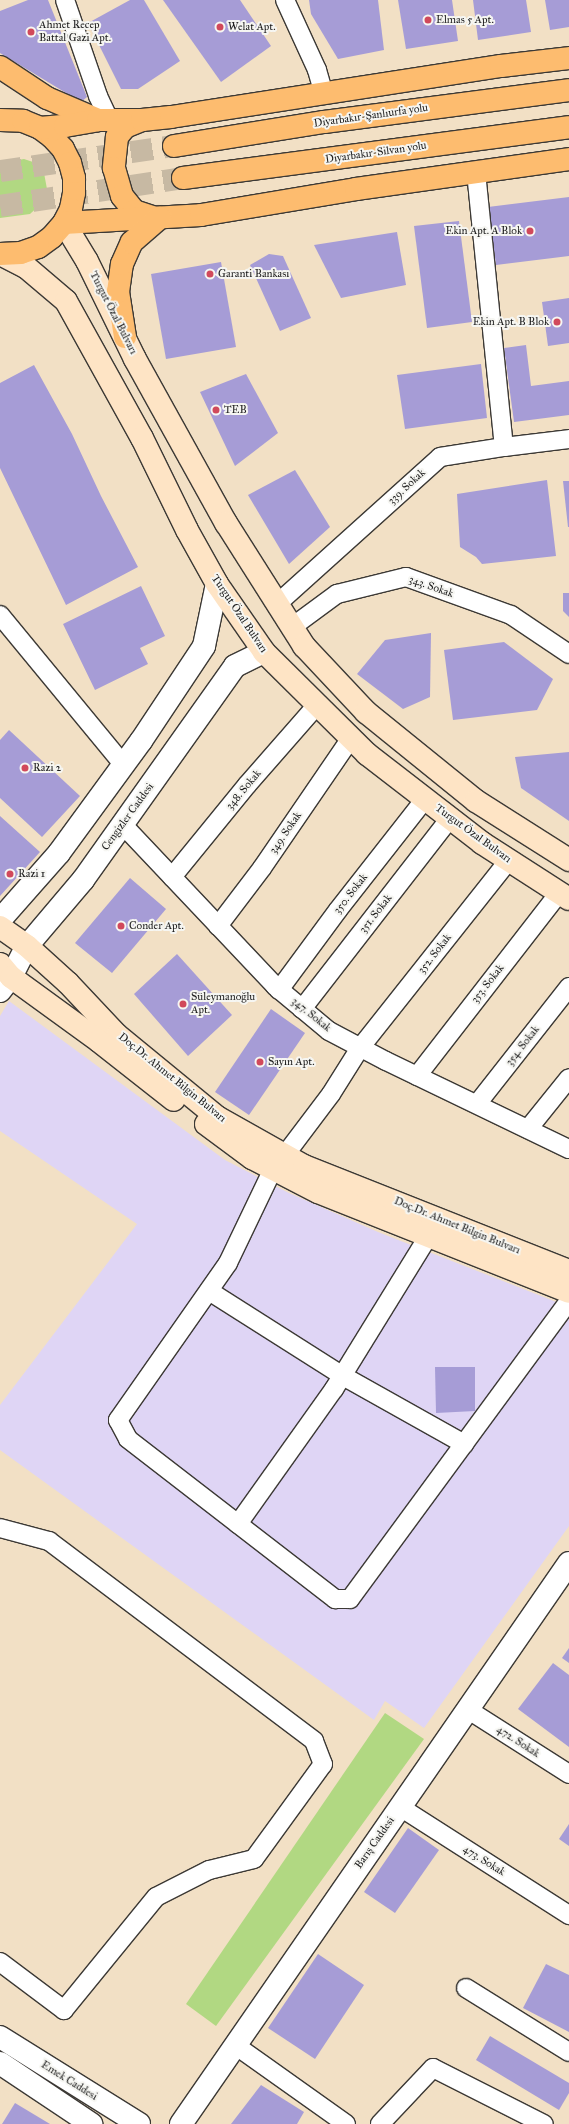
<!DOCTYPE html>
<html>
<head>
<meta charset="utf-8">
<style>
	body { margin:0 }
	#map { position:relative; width:569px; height:2124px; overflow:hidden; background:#f2e0c5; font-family:"IM FELL Great Primer",serif }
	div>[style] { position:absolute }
	.built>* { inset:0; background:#dfd5f5 }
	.green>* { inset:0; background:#b1d882 }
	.building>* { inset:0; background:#a69cd6 }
	.trunk-tunnel>* { height:22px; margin-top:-11px; transform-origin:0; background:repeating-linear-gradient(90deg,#c7b9a3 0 22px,transparent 0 33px) }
	.roads { filter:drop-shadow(1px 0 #3c3935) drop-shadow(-1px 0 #3c3935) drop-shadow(0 1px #3c3935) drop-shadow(0 -1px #3c3935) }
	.minor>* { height:18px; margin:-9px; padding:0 9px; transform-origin:9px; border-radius:9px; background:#fff }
	.tertiary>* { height:22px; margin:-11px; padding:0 11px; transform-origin:11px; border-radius:11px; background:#fff }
	.secondary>* { height:22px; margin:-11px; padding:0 11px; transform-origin:11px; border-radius:11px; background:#fee4c5 }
	.primary>* { height:22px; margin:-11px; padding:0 11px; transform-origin:11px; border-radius:11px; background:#fdbc6f }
	.trunk>* { height:22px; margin:-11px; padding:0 11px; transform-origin:11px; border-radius:11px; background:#fdbc6f }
	.dots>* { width:11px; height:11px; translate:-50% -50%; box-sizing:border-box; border:2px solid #f6f6f2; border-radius:50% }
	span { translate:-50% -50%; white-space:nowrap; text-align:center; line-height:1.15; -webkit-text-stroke:4px #f6f6f2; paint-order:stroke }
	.poi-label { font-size:11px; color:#1c1c1c }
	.left { translate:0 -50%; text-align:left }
	.right { translate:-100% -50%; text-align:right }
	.street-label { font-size:11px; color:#1c1c1c }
</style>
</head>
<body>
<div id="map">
	<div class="built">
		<i style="clip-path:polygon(9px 1001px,225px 1160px,289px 1193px,378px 1232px,569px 1307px,569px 1526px,424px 1728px,385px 1701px,374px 1720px,0 1450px,0 1405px,137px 1224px,0 1131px,0 1016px)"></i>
	</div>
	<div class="green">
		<i style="clip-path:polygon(24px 159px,33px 162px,44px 173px,47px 189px,42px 203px,30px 214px,0 218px,0 163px)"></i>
		<i style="clip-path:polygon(385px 1713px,424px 1739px,216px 2026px,186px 2004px)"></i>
	</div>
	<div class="building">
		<i style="clip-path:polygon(28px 0,48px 0,87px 97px,81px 102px,0 53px,0 11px)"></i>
		<i style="clip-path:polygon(130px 0,144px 0,180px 61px,138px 89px,121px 89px,88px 23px)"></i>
		<i style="clip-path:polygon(163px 0,240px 0,271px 46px,221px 82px)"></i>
		<i style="clip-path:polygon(309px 0,378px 0,384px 50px,338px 59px,311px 14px)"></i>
		<i style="clip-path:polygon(398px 0,452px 0,458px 41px,406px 49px)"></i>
		<i style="clip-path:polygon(473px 0,526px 0,531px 32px,478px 40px)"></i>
		<i style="clip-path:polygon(545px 0,569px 0,569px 27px,550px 30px)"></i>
		<i style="clip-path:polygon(569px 197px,569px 256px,496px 265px,488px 207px)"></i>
		<i style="clip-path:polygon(459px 221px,472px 322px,427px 328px,414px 226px)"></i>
		<i style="clip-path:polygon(397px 232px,406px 285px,341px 298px,314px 245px)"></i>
		<i style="clip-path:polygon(269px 254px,283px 256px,311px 318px,280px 331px,250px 265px)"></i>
		<i style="clip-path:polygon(221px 262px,236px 347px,166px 359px,151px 274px)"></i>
		<i style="clip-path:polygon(569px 298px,569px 343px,548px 346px,542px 302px)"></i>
		<i style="clip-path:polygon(526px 345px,531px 386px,569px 381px,569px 415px,514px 422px,504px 348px)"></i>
		<i style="clip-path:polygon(481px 364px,487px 418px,405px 429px,397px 375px)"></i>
		<i style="clip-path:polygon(34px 365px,72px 434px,101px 496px,138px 567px,66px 605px,0 468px,0 383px)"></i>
		<i style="clip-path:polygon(246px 374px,278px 433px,235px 466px,200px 392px)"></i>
		<i style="clip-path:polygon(295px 470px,330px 527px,289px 564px,248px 495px)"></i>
		<i style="clip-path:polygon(547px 480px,556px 556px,482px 564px,476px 557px,460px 547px,457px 494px)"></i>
		<i style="clip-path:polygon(563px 481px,569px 481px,569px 527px,568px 527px)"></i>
		<i style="clip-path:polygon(141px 586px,165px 636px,140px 648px,148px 664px,95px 690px,63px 624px)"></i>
		<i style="clip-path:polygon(563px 593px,569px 593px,569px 617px,563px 611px)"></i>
		<i style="clip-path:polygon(431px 633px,430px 697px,403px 709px,357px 674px,385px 640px)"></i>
		<i style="clip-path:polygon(504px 642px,553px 679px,537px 710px,453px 720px,444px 650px)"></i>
		<i style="clip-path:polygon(9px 730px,80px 796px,42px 837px,0 798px,0 740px)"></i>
		<i style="clip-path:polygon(569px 752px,569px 821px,521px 788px,515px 757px)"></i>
		<i style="clip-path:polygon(0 816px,40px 852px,0 896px)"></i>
		<i style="clip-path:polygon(130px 878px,166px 909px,112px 973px,75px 943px)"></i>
		<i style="clip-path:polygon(177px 954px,232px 1015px,188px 1056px,134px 994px)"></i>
		<i style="clip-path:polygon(271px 1009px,305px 1033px,249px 1115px,215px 1092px)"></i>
		<i style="clip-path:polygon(435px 1367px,475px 1367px,475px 1411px,436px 1413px)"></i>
		<i style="clip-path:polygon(569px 1648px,569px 1663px,562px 1658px)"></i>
		<i style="clip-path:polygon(553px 1663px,569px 1675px,569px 1747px,518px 1709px)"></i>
		<i style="clip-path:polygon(569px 1824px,569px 1846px,559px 1839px)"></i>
		<i style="clip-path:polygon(408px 1828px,439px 1850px,395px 1913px,364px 1892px)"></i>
		<i style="clip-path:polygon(318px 1954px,364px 1985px,315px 2059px,268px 2028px)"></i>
		<i style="clip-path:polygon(546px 1964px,569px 1975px,569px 2032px,523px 2008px)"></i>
		<i style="clip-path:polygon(490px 2036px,569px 2083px,569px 2093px,559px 2110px,476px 2060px)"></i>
		<i style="clip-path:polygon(261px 2085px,304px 2112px,297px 2124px,231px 2124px)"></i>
		<i style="clip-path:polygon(15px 2103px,50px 2124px,2px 2124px)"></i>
	</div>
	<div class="trunk-tunnel">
		<i style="left:0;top:171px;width:176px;rotate:-8.2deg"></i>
		<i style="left:0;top:206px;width:185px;rotate:-8.7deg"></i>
	</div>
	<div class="roads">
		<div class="minor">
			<i style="left:65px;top:0;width:102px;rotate:71deg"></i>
			<i style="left:98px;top:96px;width:26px;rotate:65deg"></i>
			<i style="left:285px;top:0;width:77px;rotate:65.4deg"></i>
			<i style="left:317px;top:70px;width:25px;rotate:74deg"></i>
			<i style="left:476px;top:172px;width:276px;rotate:84.2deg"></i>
			<i style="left:277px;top:604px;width:219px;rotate:-42deg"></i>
			<i style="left:440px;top:457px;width:65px;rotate:-8.9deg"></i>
			<i style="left:504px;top:447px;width:65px;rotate:-7deg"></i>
			<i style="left:0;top:615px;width:193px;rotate:50.5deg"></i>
			<i style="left:292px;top:627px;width:56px;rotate:-36.3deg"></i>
			<i style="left:337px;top:594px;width:71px;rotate:-13.8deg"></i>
			<i style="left:406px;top:577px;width:112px;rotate:19.9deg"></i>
			<i style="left:511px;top:615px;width:70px;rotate:33.9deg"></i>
			<i style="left:123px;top:825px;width:221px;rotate:46.6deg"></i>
			<i style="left:275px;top:986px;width:70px;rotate:39.8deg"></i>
			<i style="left:329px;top:1031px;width:64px;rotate:27.8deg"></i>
			<i style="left:386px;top:1061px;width:203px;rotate:25.7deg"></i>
			<i style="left:172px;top:877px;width:119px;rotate:-50.8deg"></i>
			<i style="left:247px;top:785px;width:108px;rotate:-48.8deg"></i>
			<i style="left:218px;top:926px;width:73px;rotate:-52.8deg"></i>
			<i style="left:262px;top:868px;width:158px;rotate:-55.6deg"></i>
			<i style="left:279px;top:990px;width:99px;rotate:-53.6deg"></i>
			<i style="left:338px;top:910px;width:141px;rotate:-51.9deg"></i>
			<i style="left:302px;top:1009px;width:242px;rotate:-52.2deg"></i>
			<i style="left:417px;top:1076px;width:232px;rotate:-52.2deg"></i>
			<i style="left:477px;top:1104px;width:149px;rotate:-51.8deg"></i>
			<i style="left:528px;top:1129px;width:65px;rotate:-51.2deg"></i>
			<i style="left:285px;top:1155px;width:76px;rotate:-53deg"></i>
			<i style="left:331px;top:1094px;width:54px;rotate:-57.8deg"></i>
			<i style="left:360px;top:1048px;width:240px;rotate:-51.6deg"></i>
			<i style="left:273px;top:1169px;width:104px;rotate:115.6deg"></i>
			<i style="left:228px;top:1263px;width:192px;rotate:125deg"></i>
			<i style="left:118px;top:1420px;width:21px;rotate:62deg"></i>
			<i style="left:128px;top:1439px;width:262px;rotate:37.7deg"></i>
			<i style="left:335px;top:1599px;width:15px"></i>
			<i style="left:350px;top:1599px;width:370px;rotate:-53.7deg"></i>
			<i style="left:209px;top:1291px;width:159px;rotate:32.4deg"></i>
			<i style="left:343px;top:1376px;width:139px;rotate:29.3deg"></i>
			<i style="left:238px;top:1524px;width:166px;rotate:-54.6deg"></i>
			<i style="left:334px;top:1389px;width:179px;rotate:-58.3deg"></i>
			<i style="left:0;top:1528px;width:51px;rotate:14.9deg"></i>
			<i style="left:49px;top:1541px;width:332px;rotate:37deg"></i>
			<i style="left:314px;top:1741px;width:25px;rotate:69deg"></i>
			<i style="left:323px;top:1764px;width:117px;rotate:126deg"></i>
			<i style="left:254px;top:1859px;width:46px;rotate:166.3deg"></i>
			<i style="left:209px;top:1870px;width:59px;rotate:153deg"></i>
			<i style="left:156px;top:1897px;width:146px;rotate:129.2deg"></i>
			<i style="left:64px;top:2010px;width:80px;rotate:-143.1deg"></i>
			<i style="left:467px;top:1709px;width:121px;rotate:32.5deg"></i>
			<i style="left:400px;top:1807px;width:201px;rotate:32.6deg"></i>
			<i style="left:466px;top:1988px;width:121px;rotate:31.9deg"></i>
			<i style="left:235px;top:2045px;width:136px;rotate:35.4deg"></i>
			<i style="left:380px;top:2124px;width:77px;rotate:-46.6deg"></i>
			<i style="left:433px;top:2068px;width:124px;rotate:26.8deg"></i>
		</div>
		<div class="tertiary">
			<i style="left:0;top:920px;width:89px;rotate:-48.6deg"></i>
			<i style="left:59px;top:853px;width:139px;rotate:-53.8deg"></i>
			<i style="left:141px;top:741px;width:114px;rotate:-56.4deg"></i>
			<i style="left:204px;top:646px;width:63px;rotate:-78.2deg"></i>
			<i style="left:0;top:991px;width:18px;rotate:-52deg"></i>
			<i style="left:11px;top:977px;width:35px;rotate:-63deg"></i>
			<i style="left:27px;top:946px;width:87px;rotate:-49.7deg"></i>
			<i style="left:83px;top:880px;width:262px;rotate:-54.6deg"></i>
			<i style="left:235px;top:666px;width:32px;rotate:-26deg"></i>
			<i style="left:0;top:2037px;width:164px;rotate:32deg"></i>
			<i style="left:0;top:2063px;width:110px;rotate:33.8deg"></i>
			<i style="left:181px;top:2124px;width:682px;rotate:-55.33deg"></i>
		</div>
		<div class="secondary">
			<i style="left:64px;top:223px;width:44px;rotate:58.8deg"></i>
			<i style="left:87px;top:261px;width:109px;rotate:63.9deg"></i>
			<i style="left:135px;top:359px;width:188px;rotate:61deg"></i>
			<i style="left:226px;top:523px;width:146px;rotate:57.6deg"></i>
			<i style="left:304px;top:646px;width:91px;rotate:46.8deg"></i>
			<i style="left:366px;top:712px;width:141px;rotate:39deg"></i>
			<i style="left:476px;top:801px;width:110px;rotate:32.4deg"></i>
			<i style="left:0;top:254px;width:29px;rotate:27deg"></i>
			<i style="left:26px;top:267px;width:52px;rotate:40.4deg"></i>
			<i style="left:66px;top:301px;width:157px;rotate:61deg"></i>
			<i style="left:142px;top:438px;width:102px;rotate:63.9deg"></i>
			<i style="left:187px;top:530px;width:62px;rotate:60.9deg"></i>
			<i style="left:217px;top:584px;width:83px;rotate:55.3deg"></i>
			<i style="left:264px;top:652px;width:145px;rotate:44.7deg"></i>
			<i style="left:367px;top:754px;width:145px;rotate:37.7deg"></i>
			<i style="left:482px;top:843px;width:103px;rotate:32.8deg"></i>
			<i style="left:0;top:927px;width:33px;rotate:35deg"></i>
			<i style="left:27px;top:946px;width:55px;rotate:42.1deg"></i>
			<i style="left:68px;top:983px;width:71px;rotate:46.7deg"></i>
			<i style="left:117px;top:1035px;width:129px;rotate:39.4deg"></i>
			<i style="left:217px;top:1117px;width:100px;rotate:29.4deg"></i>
			<i style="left:304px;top:1166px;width:285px;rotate:21.6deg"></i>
			<i style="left:0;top:964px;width:17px;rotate:50deg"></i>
			<i style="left:11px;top:977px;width:109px;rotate:36deg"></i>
			<i style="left:99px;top:1041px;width:95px;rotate:38.2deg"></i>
			<i style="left:206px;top:1124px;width:57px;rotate:36.5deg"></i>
			<i style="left:252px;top:1158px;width:74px;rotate:27.3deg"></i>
			<i style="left:318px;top:1192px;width:270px;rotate:21.7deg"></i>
		</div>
		<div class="primary">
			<i style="left:0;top:120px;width:23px;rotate:2deg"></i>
			<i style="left:23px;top:121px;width:18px;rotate:22deg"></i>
			<i style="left:40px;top:128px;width:15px;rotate:37deg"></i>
			<i style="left:52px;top:137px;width:16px;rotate:47deg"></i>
			<i style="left:63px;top:149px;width:16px;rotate:63deg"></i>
			<i style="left:70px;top:163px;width:16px;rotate:75deg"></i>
			<i style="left:74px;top:178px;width:15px;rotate:90deg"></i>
			<i style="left:74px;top:193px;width:16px;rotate:101deg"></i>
			<i style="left:71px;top:209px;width:16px;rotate:117deg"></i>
			<i style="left:64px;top:223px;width:18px;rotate:131deg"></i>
			<i style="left:52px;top:237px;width:17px;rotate:144deg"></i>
			<i style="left:38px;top:247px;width:18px;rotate:161deg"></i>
			<i style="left:21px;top:253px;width:21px;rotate:177deg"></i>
		</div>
		<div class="trunk">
			<i style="left:0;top:67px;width:56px;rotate:33.4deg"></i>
			<i style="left:47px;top:98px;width:56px;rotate:23.3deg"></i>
			<i style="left:142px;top:120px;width:18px;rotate:158deg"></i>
			<i style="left:125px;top:127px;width:13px;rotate:129deg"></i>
			<i style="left:117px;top:137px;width:31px;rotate:96deg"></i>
			<i style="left:114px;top:168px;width:29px;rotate:74deg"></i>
			<i style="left:122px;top:196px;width:19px;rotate:51deg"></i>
			<i style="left:134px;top:211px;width:20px;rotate:18deg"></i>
			<i style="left:40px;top:128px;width:25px;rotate:-5deg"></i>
			<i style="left:65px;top:126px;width:34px;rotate:-10deg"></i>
			<i style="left:98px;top:120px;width:44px"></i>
			<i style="left:142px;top:120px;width:29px;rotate:-6deg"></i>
			<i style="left:171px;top:117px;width:334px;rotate:-8.8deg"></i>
			<i style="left:501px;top:66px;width:68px;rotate:-6.7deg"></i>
			<i style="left:174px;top:146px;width:152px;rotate:-9.1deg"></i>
			<i style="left:324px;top:122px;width:247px;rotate:-7.4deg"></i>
			<i style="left:183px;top:178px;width:389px;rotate:-7.5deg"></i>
			<i style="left:64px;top:223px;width:137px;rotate:-3.3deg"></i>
			<i style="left:201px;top:215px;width:157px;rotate:-9.5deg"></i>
			<i style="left:356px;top:189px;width:215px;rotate:-8deg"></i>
			<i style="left:125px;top:337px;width:46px;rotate:-98.8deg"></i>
			<i style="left:118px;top:292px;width:28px;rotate:-82deg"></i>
			<i style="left:122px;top:264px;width:24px;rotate:-66deg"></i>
			<i style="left:132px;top:242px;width:37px;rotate:-41deg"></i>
		</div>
	</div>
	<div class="dots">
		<i style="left:428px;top:20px;background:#d1495b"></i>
		<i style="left:220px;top:27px;background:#d1495b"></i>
		<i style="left:31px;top:32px;background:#d1495b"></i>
		<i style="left:530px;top:231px;background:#d1495b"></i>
		<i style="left:210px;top:274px;background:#d1495b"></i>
		<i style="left:557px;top:322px;background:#d1495b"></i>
		<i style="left:216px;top:410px;background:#d1495b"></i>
		<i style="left:25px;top:768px;background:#d1495b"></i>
		<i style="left:10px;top:874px;background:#d1495b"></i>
		<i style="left:121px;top:926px;background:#d1495b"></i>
		<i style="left:183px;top:1004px;background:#d1495b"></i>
		<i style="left:260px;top:1062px;background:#d1495b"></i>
	</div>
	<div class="poi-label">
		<span class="left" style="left:436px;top:20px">Elmas 5 Apt.</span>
		<span class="left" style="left:39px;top:32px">Ahmet Recep<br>Battal Gazi Apt.</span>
		<span class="left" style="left:228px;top:27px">Welat Apt.</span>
		<span class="right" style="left:522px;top:231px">Ekin Apt. A Blok</span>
		<span class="left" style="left:218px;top:274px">Garanti Bankası</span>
		<span class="right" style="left:549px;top:322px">Ekin Apt. B Blok</span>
		<span class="left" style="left:224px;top:410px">TEB</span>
		<span class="left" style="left:33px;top:768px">Razi 2</span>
		<span class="left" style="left:18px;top:874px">Razi 1</span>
		<span class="left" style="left:129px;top:926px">Conder Apt.</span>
		<span class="left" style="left:191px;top:1004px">Süleymanoğlu<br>Apt.</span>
		<span class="left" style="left:268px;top:1062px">Sayın Apt.</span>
	</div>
	<div class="street-label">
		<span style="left:371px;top:116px;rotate:-8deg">Diyarbakır-Şanlıurfa yolu</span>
		<span style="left:376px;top:153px;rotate:-8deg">Diyarbakır-Silvan yolu</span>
		<span style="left:113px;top:313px;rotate:63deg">Turgut Özal Bulvarı</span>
		<span style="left:407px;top:487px;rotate:-43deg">339. Sokak</span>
		<span style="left:431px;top:587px;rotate:19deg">343. Sokak</span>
		<span style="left:239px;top:614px;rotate:56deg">Turgut Özal Bulvarı</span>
		<span style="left:244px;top:790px;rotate:-50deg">348. Sokak</span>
		<span style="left:128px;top:817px;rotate:-54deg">Cengizler Caddesi</span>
		<span style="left:286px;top:833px;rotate:-56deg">349. Sokak</span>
		<span style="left:473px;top:834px;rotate:36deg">Turgut Özal Bulvarı</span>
		<span style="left:351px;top:894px;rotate:-52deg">350. Sokak</span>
		<span style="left:376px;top:914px;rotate:-52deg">351. Sokak</span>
		<span style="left:435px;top:954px;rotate:-52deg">352. Sokak</span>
		<span style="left:488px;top:984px;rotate:-52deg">353. Sokak</span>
		<span style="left:311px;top:1015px;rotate:39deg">347. Sokak</span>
		<span style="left:523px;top:1046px;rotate:-52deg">354. Sokak</span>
		<span style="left:172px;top:1078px;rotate:39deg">Doç.Dr. Ahmet Bilgin Bulvarı</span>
		<span style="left:457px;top:1226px;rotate:22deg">Doç.Dr. Ahmet Bilgin Bulvarı</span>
		<span style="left:518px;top:1742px;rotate:33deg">472. Sokak</span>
		<span style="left:375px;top:1843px;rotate:-55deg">Barış Caddesi</span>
		<span style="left:484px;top:1861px;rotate:32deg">473. Sokak</span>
		<span style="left:69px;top:2081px;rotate:32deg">Emek Caddesi</span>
	</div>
</div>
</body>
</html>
